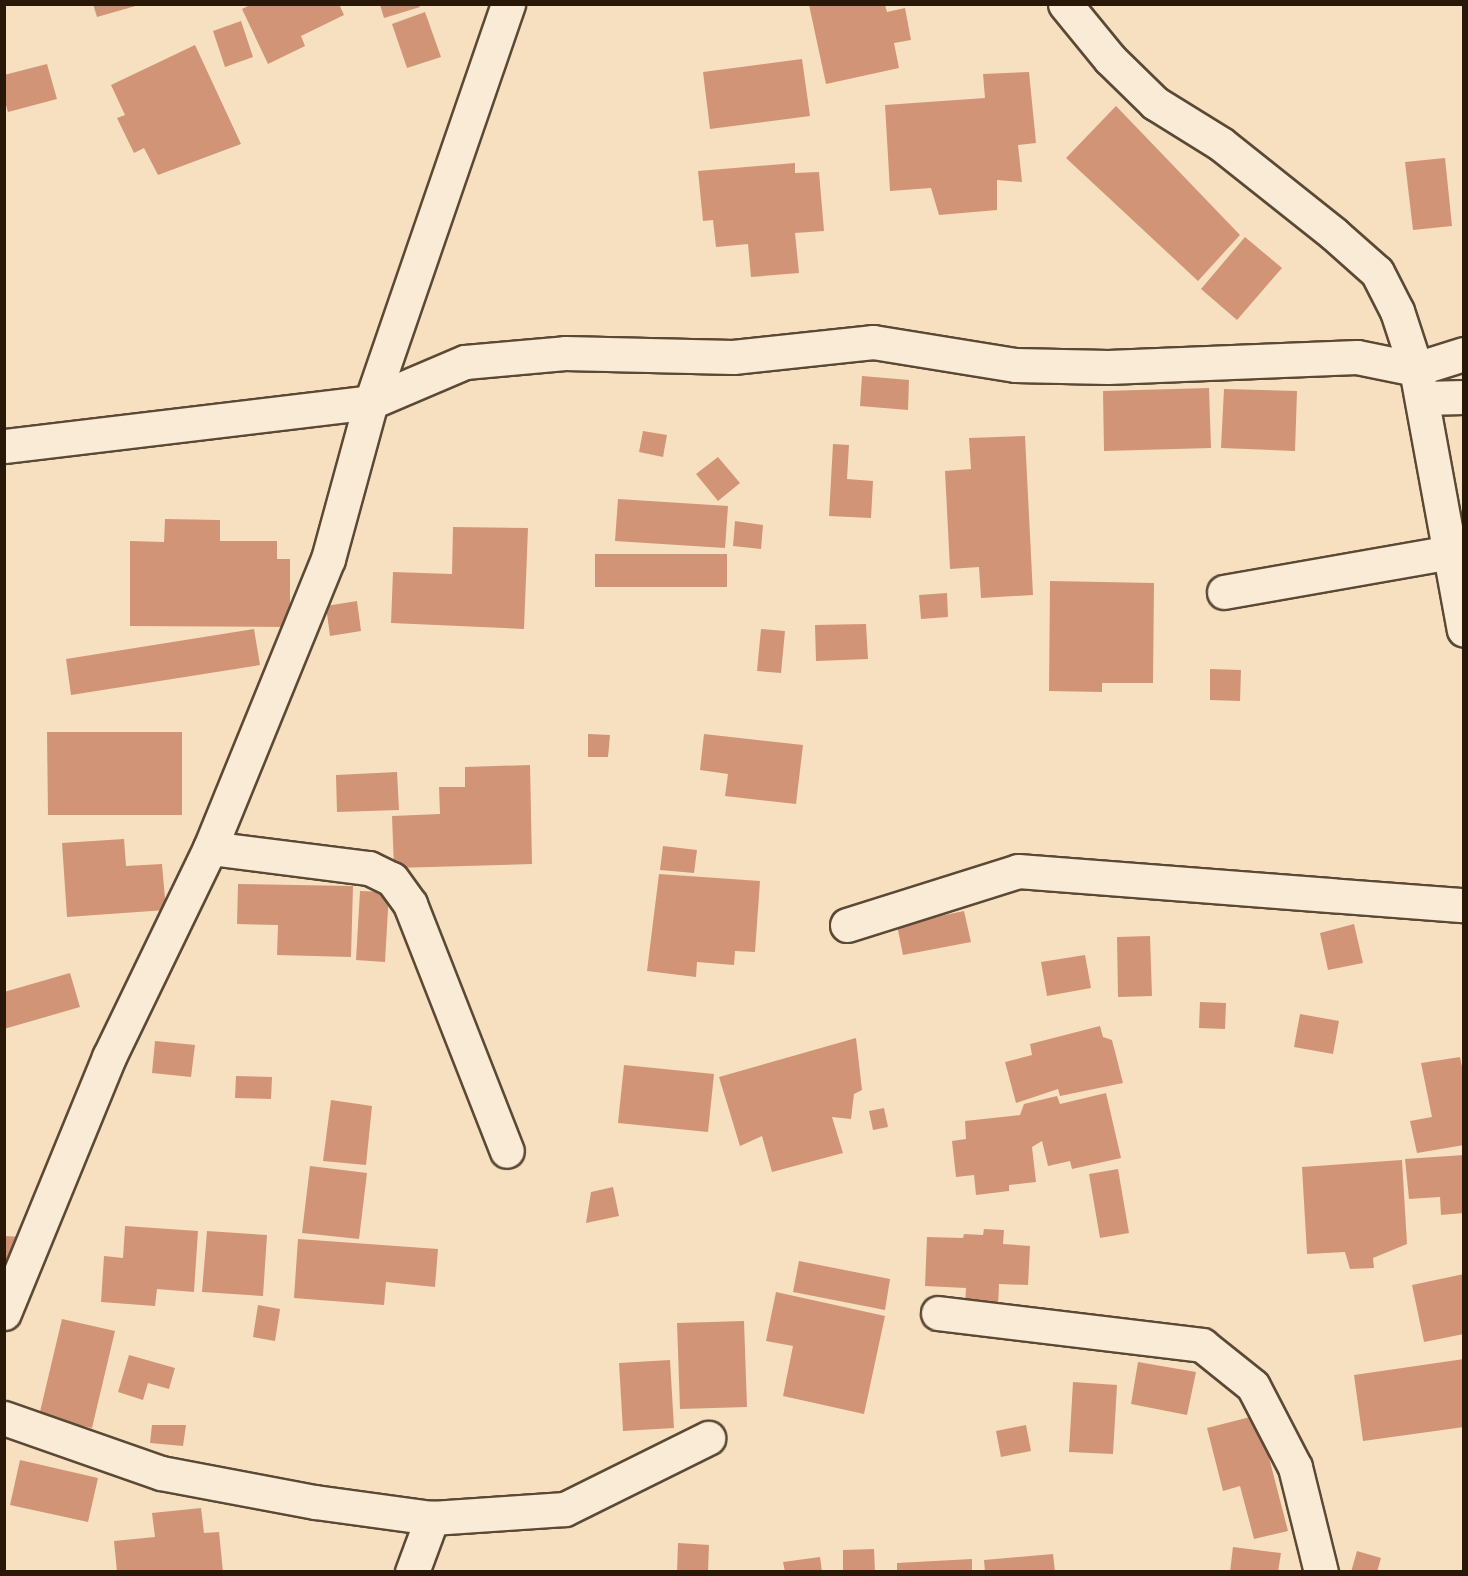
<!DOCTYPE html>
<html>
<head>
<meta charset="utf-8">
<style>
	body { margin:0 }
	#map { position:relative; width:1468px; height:1576px; overflow:hidden; background:#f6e0c0; font-family:"IM FELL Great Primer",serif }
	div>[style] { position:absolute }
	.building>* { inset:0; background:#d29476 }
	.roads { filter:drop-shadow(2px 0 #5c4935) drop-shadow(-2px 0 #5c4935) drop-shadow(0 2px #5c4935) drop-shadow(0 -2px #5c4935) }
	.minor>* { height:33px; margin:-16.5px; padding:0 16.5px; transform-origin:16.5px; border-radius:16.5px; background:#f9ebd6 }
	span { translate:-50% -50%; white-space:nowrap; text-align:center; line-height:1.15; -webkit-text-stroke:4.5px #f9ebd6; paint-order:stroke }
	.frame { position:absolute; inset:0; border:6px solid #291707; pointer-events:none }
</style>
</head>
<body>
<div id="map">
	<div class="building">
		<i style="clip-path:polygon(93px 4px,139px 4px,139px 5px,97px 17px)"></i>
		<i style="clip-path:polygon(252px 4px,339px 4px,344px 15px,301px 36px,305px 46px,268px 64px,242px 9px)"></i>
		<i style="clip-path:polygon(380px 5px,419px 5px,420px 7px,384px 18px)"></i>
		<i style="clip-path:polygon(809px 5px,885px 5px,887px 12px,905px 8px,911px 40px,894px 43px,899px 68px,826px 84px)"></i>
		<i style="clip-path:polygon(425px 12px,441px 57px,407px 68px,392px 24px)"></i>
		<i style="clip-path:polygon(241px 21px,253px 57px,225px 67px,213px 31px)"></i>
		<i style="clip-path:polygon(195px 45px,241px 144px,158px 175px,144px 148px,134px 153px,117px 118px,125px 115px,111px 85px)"></i>
		<i style="clip-path:polygon(802px 59px,810px 116px,710px 129px,703px 72px)"></i>
		<i style="clip-path:polygon(47px 64px,57px 99px,8px 112px,4px 98px,4px 75px)"></i>
		<i style="clip-path:polygon(1029px 72px,1036px 143px,1018px 145px,1022px 182px,997px 180px,997px 210px,939px 215px,931px 188px,890px 191px,885px 105px,985px 98px,983px 74px)"></i>
		<i style="clip-path:polygon(1116px 106px,1240px 235px,1198px 281px,1066px 158px)"></i>
		<i style="clip-path:polygon(1445px 158px,1452px 226px,1413px 230px,1405px 162px)"></i>
		<i style="clip-path:polygon(795px 163px,795px 173px,819px 172px,824px 231px,795px 233px,799px 273px,751px 277px,748px 244px,716px 247px,713px 220px,703px 221px,698px 171px)"></i>
		<i style="clip-path:polygon(1245px 237px,1282px 268px,1237px 320px,1201px 289px)"></i>
		<i style="clip-path:polygon(862px 376px,909px 380px,908px 410px,860px 406px)"></i>
		<i style="clip-path:polygon(1209px 388px,1211px 448px,1104px 451px,1103px 391px)"></i>
		<i style="clip-path:polygon(1224px 389px,1297px 391px,1295px 451px,1221px 448px)"></i>
		<i style="clip-path:polygon(643px 431px,667px 435px,663px 457px,639px 452px)"></i>
		<i style="clip-path:polygon(1025px 436px,1033px 595px,981px 598px,979px 567px,950px 569px,945px 471px,971px 469px,969px 438px)"></i>
		<i style="clip-path:polygon(833px 444px,849px 445px,847px 479px,873px 481px,871px 518px,829px 516px)"></i>
		<i style="clip-path:polygon(718px 457px,740px 483px,718px 501px,696px 474px)"></i>
		<i style="clip-path:polygon(618px 499px,728px 506px,725px 548px,615px 541px)"></i>
		<i style="clip-path:polygon(165px 519px,220px 520px,220px 541px,277px 541px,277px 559px,290px 559px,290px 627px,130px 626px,130px 541px,164px 542px)"></i>
		<i style="clip-path:polygon(735px 521px,763px 525px,761px 549px,733px 546px)"></i>
		<i style="clip-path:polygon(453px 527px,528px 528px,524px 629px,391px 623px,393px 572px,452px 574px)"></i>
		<i style="clip-path:polygon(595px 554px,727px 554px,727px 587px,595px 587px)"></i>
		<i style="clip-path:polygon(1050px 581px,1154px 583px,1153px 683px,1102px 683px,1102px 692px,1049px 691px)"></i>
		<i style="clip-path:polygon(947px 593px,948px 617px,921px 619px,919px 595px)"></i>
		<i style="clip-path:polygon(357px 601px,361px 631px,330px 636px,326px 606px)"></i>
		<i style="clip-path:polygon(866px 624px,868px 659px,816px 661px,815px 625px)"></i>
		<i style="clip-path:polygon(254px 629px,260px 665px,71px 695px,66px 659px)"></i>
		<i style="clip-path:polygon(761px 629px,785px 631px,781px 673px,757px 671px)"></i>
		<i style="clip-path:polygon(1210px 669px,1241px 670px,1240px 701px,1210px 700px)"></i>
		<i style="clip-path:polygon(47px 732px,182px 732px,182px 815px,48px 815px)"></i>
		<i style="clip-path:polygon(588px 734px,610px 735px,608px 757px,588px 757px)"></i>
		<i style="clip-path:polygon(704px 734px,803px 745px,796px 804px,725px 796px,728px 774px,700px 770px)"></i>
		<i style="clip-path:polygon(530px 765px,532px 864px,394px 868px,392px 816px,440px 814px,439px 787px,465px 787px,465px 767px)"></i>
		<i style="clip-path:polygon(397px 772px,399px 810px,337px 812px,336px 775px)"></i>
		<i style="clip-path:polygon(124px 839px,126px 866px,162px 864px,166px 910px,67px 917px,62px 843px)"></i>
		<i style="clip-path:polygon(663px 846px,697px 850px,694px 873px,660px 870px)"></i>
		<i style="clip-path:polygon(659px 874px,760px 881px,755px 952px,735px 951px,734px 965px,697px 962px,696px 977px,647px 971px)"></i>
		<i style="clip-path:polygon(238px 884px,353px 886px,351px 957px,277px 955px,278px 925px,237px 924px)"></i>
		<i style="clip-path:polygon(360px 891px,389px 892px,385px 962px,356px 960px)"></i>
		<i style="clip-path:polygon(964px 911px,971px 942px,903px 955px,897px 925px)"></i>
		<i style="clip-path:polygon(1354px 924px,1363px 963px,1328px 970px,1320px 933px)"></i>
		<i style="clip-path:polygon(1150px 936px,1152px 996px,1118px 997px,1117px 937px)"></i>
		<i style="clip-path:polygon(1085px 955px,1091px 988px,1047px 996px,1041px 962px)"></i>
		<i style="clip-path:polygon(70px 973px,80px 1007px,4px 1029px,4px 992px)"></i>
		<i style="clip-path:polygon(1200px 1002px,1226px 1003px,1225px 1029px,1199px 1028px)"></i>
		<i style="clip-path:polygon(1300px 1014px,1339px 1021px,1333px 1054px,1294px 1047px)"></i>
		<i style="clip-path:polygon(1100px 1026px,1103px 1037px,1112px 1040px,1123px 1083px,1060px 1096px,1058px 1089px,1016px 1103px,1005px 1062px,1032px 1055px,1030px 1044px)"></i>
		<i style="clip-path:polygon(856px 1038px,862px 1090px,854px 1094px,851px 1119px,832px 1117px,843px 1153px,772px 1172px,762px 1136px,740px 1146px,719px 1077px)"></i>
		<i style="clip-path:polygon(155px 1041px,195px 1045px,191px 1077px,152px 1073px)"></i>
		<i style="clip-path:polygon(1460px 1057px,1464px 1077px,1464px 1145px,1417px 1153px,1410px 1121px,1432px 1117px,1421px 1063px)"></i>
		<i style="clip-path:polygon(624px 1065px,714px 1074px,708px 1132px,618px 1123px)"></i>
		<i style="clip-path:polygon(236px 1076px,272px 1077px,271px 1099px,235px 1098px)"></i>
		<i style="clip-path:polygon(1106px 1093px,1121px 1158px,1072px 1169px,1070px 1161px,1048px 1166px,1042px 1141px,1032px 1147px,1036px 1182px,1009px 1185px,1009px 1191px,976px 1195px,974px 1175px,956px 1177px,952px 1141px,966px 1139px,965px 1121px,1020px 1115px,1024px 1104px,1057px 1096px,1060px 1104px)"></i>
		<i style="clip-path:polygon(331px 1100px,372px 1106px,366px 1165px,323px 1161px)"></i>
		<i style="clip-path:polygon(884px 1108px,888px 1127px,873px 1130px,869px 1111px)"></i>
		<i style="clip-path:polygon(1464px 1155px,1464px 1213px,1441px 1215px,1440px 1197px,1409px 1199px,1405px 1159px)"></i>
		<i style="clip-path:polygon(1402px 1160px,1407px 1244px,1373px 1258px,1374px 1268px,1350px 1269px,1345px 1252px,1307px 1254px,1302px 1167px)"></i>
		<i style="clip-path:polygon(310px 1166px,367px 1173px,359px 1239px,302px 1233px)"></i>
		<i style="clip-path:polygon(1118px 1169px,1129px 1233px,1100px 1238px,1089px 1174px)"></i>
		<i style="clip-path:polygon(613px 1187px,619px 1216px,586px 1223px,591px 1192px)"></i>
		<i style="clip-path:polygon(125px 1226px,198px 1231px,194px 1292px,157px 1289px,155px 1306px,101px 1302px,104px 1256px,123px 1258px)"></i>
		<i style="clip-path:polygon(984px 1229px,1004px 1230px,1003px 1244px,1030px 1246px,1028px 1285px,999px 1284px,998px 1306px,965px 1304px,966px 1288px,925px 1286px,927px 1237px,963px 1238px,964px 1234px,983px 1235px)"></i>
		<i style="clip-path:polygon(207px 1231px,267px 1235px,263px 1296px,202px 1292px)"></i>
		<i style="clip-path:polygon(4px 1236px,24px 1237px,4px 1290px)"></i>
		<i style="clip-path:polygon(298px 1239px,438px 1249px,435px 1287px,386px 1282px,384px 1305px,294px 1298px)"></i>
		<i style="clip-path:polygon(799px 1261px,890px 1279px,885px 1310px,793px 1292px)"></i>
		<i style="clip-path:polygon(1464px 1274px,1464px 1334px,1424px 1342px,1412px 1285px)"></i>
		<i style="clip-path:polygon(776px 1292px,885px 1316px,864px 1414px,783px 1396px,793px 1346px,766px 1341px)"></i>
		<i style="clip-path:polygon(258px 1305px,280px 1309px,275px 1341px,253px 1337px)"></i>
		<i style="clip-path:polygon(62px 1319px,115px 1331px,92px 1428px,39px 1416px)"></i>
		<i style="clip-path:polygon(744px 1321px,747px 1407px,680px 1409px,677px 1323px)"></i>
		<i style="clip-path:polygon(129px 1355px,175px 1368px,169px 1389px,148px 1383px,143px 1400px,118px 1392px)"></i>
		<i style="clip-path:polygon(1464px 1359px,1464px 1427px,1363px 1441px,1354px 1375px)"></i>
		<i style="clip-path:polygon(670px 1360px,674px 1428px,623px 1431px,619px 1363px)"></i>
		<i style="clip-path:polygon(1138px 1362px,1196px 1372px,1187px 1415px,1131px 1404px)"></i>
		<i style="clip-path:polygon(1073px 1382px,1117px 1385px,1113px 1454px,1069px 1452px)"></i>
		<i style="clip-path:polygon(1258px 1415px,1288px 1531px,1254px 1539px,1240px 1486px,1223px 1491px,1207px 1428px)"></i>
		<i style="clip-path:polygon(152px 1425px,186px 1425px,183px 1446px,150px 1443px)"></i>
		<i style="clip-path:polygon(1026px 1425px,1031px 1451px,1001px 1457px,996px 1431px)"></i>
		<i style="clip-path:polygon(20px 1460px,98px 1478px,88px 1522px,10px 1505px)"></i>
		<i style="clip-path:polygon(201px 1508px,204px 1533px,219px 1532px,223px 1572px,117px 1572px,114px 1541px,155px 1537px,152px 1513px)"></i>
		<i style="clip-path:polygon(678px 1543px,709px 1545px,708px 1572px,677px 1572px)"></i>
		<i style="clip-path:polygon(1233px 1547px,1281px 1553px,1278px 1572px,1230px 1572px)"></i>
		<i style="clip-path:polygon(874px 1549px,875px 1572px,843px 1572px,843px 1550px)"></i>
		<i style="clip-path:polygon(1357px 1551px,1381px 1558px,1377px 1572px,1351px 1572px)"></i>
		<i style="clip-path:polygon(1053px 1554px,1055px 1572px,985px 1572px,984px 1560px)"></i>
		<i style="clip-path:polygon(820px 1557px,822px 1572px,785px 1572px,783px 1562px)"></i>
		<i style="clip-path:polygon(972px 1559px,972px 1572px,897px 1572px,897px 1563px)"></i>
	</div>
	<div class="roads">
		<div class="minor">
			<i style="left:1065px;top:4px;width:71px;rotate:50.7deg"></i>
			<i style="left:1110px;top:59px;width:63px;rotate:44.4deg"></i>
			<i style="left:1155px;top:103px;width:78px;rotate:31.8deg"></i>
			<i style="left:1221px;top:144px;width:144px;rotate:38.5deg"></i>
			<i style="left:1334px;top:234px;width:57px;rotate:41.5deg"></i>
			<i style="left:1377px;top:272px;width:44px;rotate:62.9deg"></i>
			<i style="left:1397px;top:311px;width:61px;rotate:71.9deg"></i>
			<i style="left:1416px;top:369px;width:265px;rotate:79.6deg"></i>
			<i style="left:1422px;top:398px;width:42px;rotate:-1.4deg"></i>
			<i style="left:4px;top:446px;width:370px;rotate:-6.8deg"></i>
			<i style="left:371px;top:402px;width:102px;rotate:-23.1deg"></i>
			<i style="left:465px;top:362px;width:100px;rotate:-5.1deg"></i>
			<i style="left:565px;top:353px;width:168px;rotate:1.4deg"></i>
			<i style="left:733px;top:357px;width:141px;rotate:-6.1deg"></i>
			<i style="left:873px;top:342px;width:144px;rotate:9.2deg"></i>
			<i style="left:1015px;top:365px;width:93px;rotate:1.2deg"></i>
			<i style="left:1108px;top:367px;width:249px;rotate:-2.3deg"></i>
			<i style="left:1357px;top:357px;width:60px;rotate:11.5deg"></i>
			<i style="left:1416px;top:369px;width:50px;rotate:-17.4deg"></i>
			<i style="left:1224px;top:592px;width:230px;rotate:-10deg"></i>
			<i style="left:210px;top:848px;width:160px;rotate:7.2deg"></i>
			<i style="left:369px;top:868px;width:25px;rotate:26deg"></i>
			<i style="left:392px;top:879px;width:31px;rotate:54deg"></i>
			<i style="left:410px;top:904px;width:265px;rotate:68.6deg"></i>
			<i style="left:847px;top:925px;width:179px;rotate:-17.5deg"></i>
			<i style="left:1018px;top:871px;width:447px;rotate:4.4deg"></i>
			<i style="left:4px;top:1313px;width:277px;rotate:-67.7deg"></i>
			<i style="left:109px;top:1057px;width:232px;rotate:-64.2deg"></i>
			<i style="left:210px;top:848px;width:312px;rotate:-67.8deg"></i>
			<i style="left:328px;top:559px;width:163px;rotate:-74.7deg"></i>
			<i style="left:371px;top:402px;width:421px;rotate:-71deg"></i>
			<i style="left:938px;top:1313px;width:266px;rotate:6.9deg"></i>
			<i style="left:1202px;top:1345px;width:65px;rotate:38.8deg"></i>
			<i style="left:1253px;top:1386px;width:91px;rotate:62.6deg"></i>
			<i style="left:1295px;top:1467px;width:108px;rotate:76.1deg"></i>
			<i style="left:4px;top:1418px;width:166px;rotate:19.3deg"></i>
			<i style="left:161px;top:1473px;width:157px;rotate:10.7deg"></i>
			<i style="left:315px;top:1502px;width:118px;rotate:7.8deg"></i>
			<i style="left:432px;top:1518px;width:133px;rotate:-3.9deg"></i>
			<i style="left:565px;top:1509px;width:160px;rotate:-26.4deg"></i>
			<i style="left:412px;top:1572px;width:58px;rotate:-69.7deg"></i>
		</div>
	</div>
	<div class="frame"></div>
</div>
</body>
</html>
